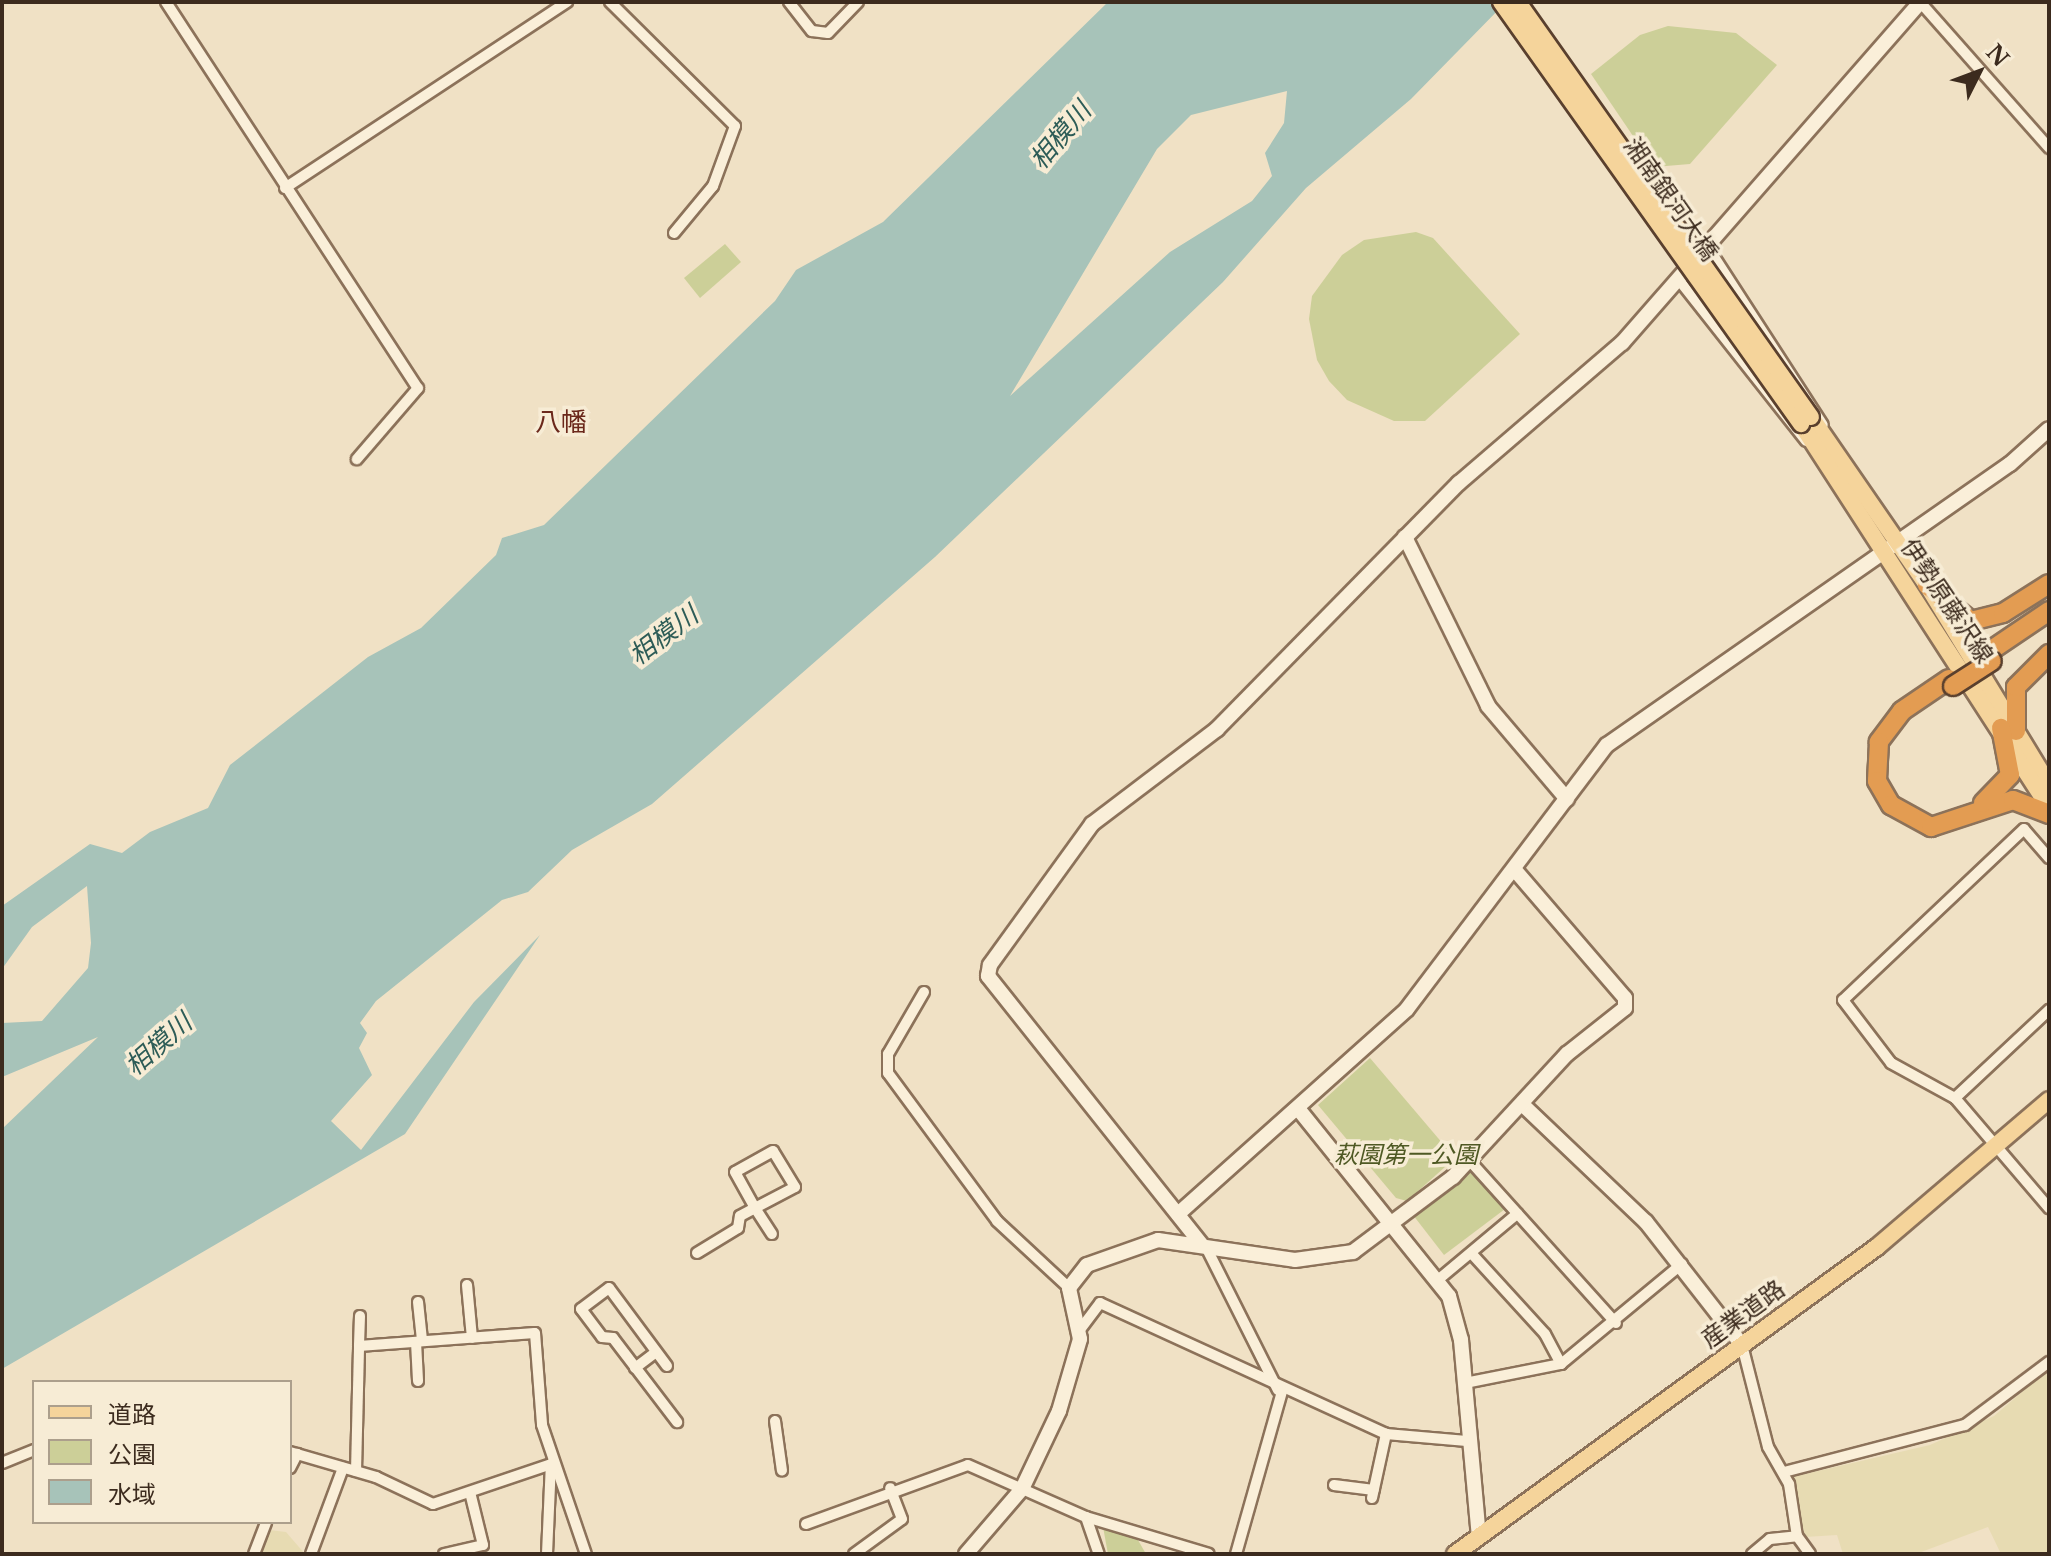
<!DOCTYPE html>
<html>
<head>
<meta charset="utf-8">
<style>
	body { margin:0 }
	#map { position:relative; width:2051px; height:1556px; overflow:hidden; background:#f0e1c5; font-family:"Libre Baskerville","Noto Sans JP",serif }
	div>[style] { position:absolute }
	.farmland>* { inset:0; background:#e7dbb2 }
	.green>* { inset:0; background:#cccf98 }
	.water>* { inset:0; background:#a7c3b9 }
	.roads { filter:drop-shadow(2px 0 #8c725a) drop-shadow(-2px 0 #8c725a) drop-shadow(0 2px #8c725a) drop-shadow(0 -2px #8c725a) }
	.street>* { height:10px; margin:-5px; padding:0 5px; transform-origin:5px; border-radius:5px; background:#faefd9 }
	.secondary>* { height:14px; margin:-7px; padding:0 7px; transform-origin:7px; border-radius:7px; background:#faefd9 }
	.primary>* { height:16px; margin:-8px; padding:0 8px; transform-origin:8px; border-radius:8px; background:#f5d49b }
	.highway>* { height:18px; margin:-9px; padding:0 9px; transform-origin:9px; border-radius:9px; background:#e39c52 }
	.bridges { filter:drop-shadow(2px 0 #5a402e) drop-shadow(-2px 0 #5a402e) drop-shadow(0 2px #5a402e) drop-shadow(0 -2px #5a402e) }
	.primary-bridge>* { height:16px; margin:-8px; padding:0 8px; transform-origin:8px; border-radius:8px; background:#f5d49b }
	.highway-bridge>* { height:18px; margin:-9px; padding:0 9px; transform-origin:9px; border-radius:9px; background:#e39c52 }
	span { translate:-50% -50%; white-space:nowrap; text-align:center; line-height:1.15; -webkit-text-stroke:7px #f7ecd5; paint-order:stroke }
	.street-label { font-size:24px; color:#3c2b1e }
	.park-label { font-size:24px; color:#4f5924; font-style:italic }
	.water-label { font-size:26px; color:#2d5c57; font-style:italic }
	.neighbourhood-label { font-size:26px; color:#6b281b }
	.frame { position:absolute; inset:0; border:4px solid #3c2b1e; pointer-events:none }
	.legend { position:absolute; left:32px; top:1380px; width:260px; height:144px; box-sizing:border-box; background:#f7ecd5; border:2px solid #ac9f8c; margin:0; padding:10px 14px; list-style:none; font-size:24px; color:#3c2b1e }
	.legend li { display:flex; align-items:center; gap:16px; height:40px }
	.legend b { width:40px; border:2px solid #ac9f8c }
	.north { position:absolute; left:1939px; top:32px; width:80px; height:80px; -webkit-text-stroke:6px #f7ecd5; paint-order:stroke; rotate:48deg; font-size:22px; font-weight:700; line-height:32px; text-align:center; color:#3c2b1e }
	.north::after { content:''; display:block; margin:auto; width:28px; height:36px; background:#3c2b1e; clip-path:polygon(50% 0,100% 100%,50% 72%,0 100%) }
</style>
</head>
<body>
<div id="map">
	<div class="farmland">
		<i style="clip-path:polygon(2049px 1369px,2049px 1554px,2001px 1554px,1988px 1527px,1916px 1554px,1843px 1554px,1837px 1535px,1805px 1537px,1792px 1477px,1930px 1445px,1994px 1416px)"></i>
		<i style="clip-path:polygon(269px 1530px,286px 1532px,305px 1554px,258px 1554px)"></i>
	</div>
	<div class="green">
		<i style="clip-path:polygon(1668px 26px,1736px 33px,1777px 65px,1690px 164px,1654px 167px,1591px 74px,1640px 35px)"></i>
		<i style="clip-path:polygon(1416px 232px,1433px 238px,1520px 334px,1425px 421px,1394px 421px,1347px 400px,1329px 381px,1317px 360px,1309px 319px,1312px 296px,1342px 255px,1364px 240px)"></i>
		<i style="clip-path:polygon(725px 244px,741px 262px,700px 298px,684px 278px)"></i>
		<i style="clip-path:polygon(1370px 1058px,1455px 1158px,1407px 1201px,1396px 1198px,1318px 1105px)"></i>
		<i style="clip-path:polygon(1471px 1166px,1509px 1206px,1444px 1255px,1413px 1215px)"></i>
		<i style="clip-path:polygon(1103px 1527px,1138px 1540px,1146px 1554px,1108px 1554px)"></i>
	</div>
	<div class="water">
		<i style="clip-path:polygon(evenodd,1108px 2px,1506px 2px,1411px 99px,1306px 188px,1223px 282px,935px 557px,652px 804px,572px 850px,528px 892px,502px 900px,376px 1001px,360px 1023px,367px 1033px,359px 1048px,372px 1075px,331px 1121px,361px 1150px,474px 1002px,540px 935px,405px 1134px,2px 1369px,2px 1129px,98px 1037px,2px 1077px,2px 1023px,42px 1021px,88px 968px,91px 943px,87px 886px,32px 927px,2px 969px,2px 906px,90px 844px,122px 853px,150px 832px,208px 808px,230px 765px,368px 657px,421px 628px,496px 555px,502px 538px,544px 525px,775px 301px,796px 270px,883px 222px,1108px 2px,1287px 91px,1284px 123px,1265px 153px,1272px 176px,1252px 201px,1170px 252px,1010px 396px,1157px 149px,1191px 115px,1287px 91px)"></i>
	</div>
	<div class="roads">
		<div class="street">
			<i style="left:166px;top:2px;width:461px;rotate:56.9deg"></i>
			<i style="left:418px;top:388px;width:94px;rotate:130.7deg"></i>
			<i style="left:610px;top:2px;width:176px;rotate:44.8deg"></i>
			<i style="left:735px;top:126px;width:64px;rotate:110.1deg"></i>
			<i style="left:713px;top:186px;width:61px;rotate:129.7deg"></i>
			<i style="left:789px;top:2px;width:37px;rotate:52deg"></i>
			<i style="left:812px;top:31px;width:16px;rotate:7deg"></i>
			<i style="left:828px;top:33px;width:43px;rotate:-45.9deg"></i>
			<i style="left:1920px;top:2px;width:195px;rotate:48.5deg"></i>
			<i style="left:285px;top:188px;width:338px;rotate:-33.4deg"></i>
			<i style="left:1707px;top:246px;width:213px;rotate:57.1deg"></i>
			<i style="left:1679px;top:280px;width:205px;rotate:51.7deg"></i>
			<i style="left:2049px;top:858px;width:38px;rotate:-131deg"></i>
			<i style="left:2024px;top:829px;width:249px;rotate:136.6deg"></i>
			<i style="left:1843px;top:1000px;width:79px;rotate:52.7deg"></i>
			<i style="left:1891px;top:1063px;width:73px;rotate:28.7deg"></i>
			<i style="left:1955px;top:1098px;width:145px;rotate:49.5deg"></i>
			<i style="left:924px;top:992px;width:72px;rotate:120.1deg"></i>
			<i style="left:888px;top:1054px;width:19px;rotate:90deg"></i>
			<i style="left:888px;top:1073px;width:184px;rotate:53.6deg"></i>
			<i style="left:997px;top:1221px;width:98px;rotate:42.9deg"></i>
			<i style="left:1955px;top:1098px;width:129px;rotate:-43.1deg"></i>
			<i style="left:1470px;top:1161px;width:218px;rotate:48deg"></i>
			<i style="left:1206px;top:1247px;width:160px;rotate:63.3deg"></i>
			<i style="left:697px;top:1253px;width:48px;rotate:-31.4deg"></i>
			<i style="left:738px;top:1228px;width:12px;rotate:-81deg"></i>
			<i style="left:740px;top:1216px;width:17px;rotate:-28deg"></i>
			<i style="left:755px;top:1208px;width:45px;rotate:-27.7deg"></i>
			<i style="left:795px;top:1187px;width:42px;rotate:-121.4deg"></i>
			<i style="left:773px;top:1151px;width:43px;rotate:151.1deg"></i>
			<i style="left:735px;top:1172px;width:41px;rotate:60.9deg"></i>
			<i style="left:755px;top:1208px;width:31px;rotate:57deg"></i>
			<i style="left:1472px;top:1254px;width:108px;rotate:47.6deg"></i>
			<i style="left:1545px;top:1334px;width:34px;rotate:62deg"></i>
			<i style="left:1439px;top:1279px;width:102px;rotate:-39.8deg"></i>
			<i style="left:467px;top:1285px;width:53px;rotate:84.6deg"></i>
			<i style="left:418px;top:1302px;width:39px;rotate:84deg"></i>
			<i style="left:360px;top:1316px;width:30px;rotate:92deg"></i>
			<i style="left:359px;top:1346px;width:176px;rotate:-4.2deg"></i>
			<i style="left:535px;top:1333px;width:92px;rotate:85.6deg"></i>
			<i style="left:542px;top:1425px;width:136px;rotate:71.2deg"></i>
			<i style="left:1079px;top:1331px;width:35px;rotate:-53deg"></i>
			<i style="left:1100px;top:1303px;width:315px;rotate:24.6deg"></i>
			<i style="left:1386px;top:1434px;width:81px;rotate:4.9deg"></i>
			<i style="left:416px;top:1342px;width:39px;rotate:87deg"></i>
			<i style="left:1742px;top:1345px;width:105px;rotate:75.7deg"></i>
			<i style="left:1768px;top:1447px;width:43px;rotate:60.4deg"></i>
			<i style="left:1789px;top:1484px;width:53px;rotate:81.3deg"></i>
			<i style="left:1797px;top:1536px;width:22px;rotate:54deg"></i>
			<i style="left:667px;top:1366px;width:97px;rotate:-126.6deg"></i>
			<i style="left:609px;top:1288px;width:35px;rotate:143deg"></i>
			<i style="left:581px;top:1309px;width:35px;rotate:53deg"></i>
			<i style="left:602px;top:1337px;width:11px;rotate:5deg"></i>
			<i style="left:613px;top:1338px;width:106px;rotate:52.7deg"></i>
			<i style="left:635px;top:1368px;width:26px;rotate:-37deg"></i>
			<i style="left:1465px;top:1383px;width:98px;rotate:-11.2deg"></i>
			<i style="left:1561px;top:1364px;width:157px;rotate:-39.6deg"></i>
			<i style="left:775px;top:1421px;width:50px;rotate:82deg"></i>
			<i style="left:290px;top:1452px;width:90px;rotate:16.2deg"></i>
			<i style="left:376px;top:1477px;width:63px;rotate:25.3deg"></i>
			<i style="left:433px;top:1504px;width:125px;rotate:-18.7deg"></i>
			<i style="left:2px;top:1463px;width:35px;rotate:-22deg"></i>
			<i style="left:290px;top:1468px;width:16px;rotate:-63deg"></i>
			<i style="left:356px;top:1471px;width:125px;rotate:-88.6deg"></i>
			<i style="left:1784px;top:1472px;width:187px;rotate:-14.6deg"></i>
			<i style="left:1965px;top:1425px;width:105px;rotate:-36.9deg"></i>
			<i style="left:1334px;top:1485px;width:40px;rotate:7.1deg"></i>
			<i style="left:1372px;top:1498px;width:66px;rotate:-77.7deg"></i>
			<i style="left:1086px;top:1517px;width:39px;rotate:71deg"></i>
			<i style="left:806px;top:1524px;width:172px;rotate:-20deg"></i>
			<i style="left:968px;top:1465px;width:129px;rotate:23.8deg"></i>
			<i style="left:1086px;top:1517px;width:128px;rotate:16.7deg"></i>
			<i style="left:254px;top:1554px;width:34px;rotate:-69deg"></i>
			<i style="left:311px;top:1554px;width:92px;rotate:-69.6deg"></i>
			<i style="left:444px;top:1554px;width:40px;rotate:-13deg"></i>
			<i style="left:483px;top:1545px;width:50px;rotate:-103.8deg"></i>
			<i style="left:547px;top:1554px;width:90px;rotate:-87.5deg"></i>
			<i style="left:854px;top:1554px;width:59px;rotate:-36.1deg"></i>
			<i style="left:902px;top:1519px;width:33px;rotate:-111deg"></i>
			<i style="left:1236px;top:1554px;width:169px;rotate:-74.2deg"></i>
			<i style="left:1752px;top:1554px;width:23px;rotate:-40deg"></i>
			<i style="left:1770px;top:1539px;width:27px;rotate:-6deg"></i>
		</div>
		<div class="secondary">
			<i style="left:1405px;top:537px;width:188px;rotate:63.8deg"></i>
			<i style="left:1488px;top:706px;width:122px;rotate:49.7deg"></i>
			<i style="left:1523px;top:1105px;width:170px;rotate:43.6deg"></i>
			<i style="left:1646px;top:1222px;width:156px;rotate:52deg"></i>
			<i style="left:1300px;top:1111px;width:238px;rotate:51.2deg"></i>
			<i style="left:1449px;top:1296px;width:46px;rotate:74.7deg"></i>
			<i style="left:1461px;top:1340px;width:197px;rotate:84.8deg"></i>
			<i style="left:1178px;top:1214px;width:307px;rotate:-41.8deg"></i>
			<i style="left:1407px;top:1009px;width:331px;rotate:-52.9deg"></i>
			<i style="left:1607px;top:745px;width:491px;rotate:-34.9deg"></i>
			<i style="left:2010px;top:464px;width:52px;rotate:-41.9deg"></i>
			<i style="left:1202px;top:1245px;width:344px;rotate:-128.5deg"></i>
			<i style="left:988px;top:976px;width:11px;rotate:-80deg"></i>
			<i style="left:990px;top:965px;width:174px;rotate:-54.1deg"></i>
			<i style="left:1092px;top:824px;width:157px;rotate:-37.2deg"></i>
			<i style="left:1217px;top:729px;width:345px;rotate:-45.5deg"></i>
			<i style="left:1459px;top:483px;width:215px;rotate:-40.7deg"></i>
			<i style="left:1622px;top:343px;width:453px;rotate:-48.8deg"></i>
			<i style="left:966px;top:1554px;width:86px;rotate:-49.3deg"></i>
			<i style="left:1022px;top:1489px;width:86px;rotate:-64.6deg"></i>
			<i style="left:1059px;top:1411px;width:75px;rotate:-73.7deg"></i>
			<i style="left:1080px;top:1339px;width:52px;rotate:-102.2deg"></i>
			<i style="left:1069px;top:1288px;width:29px;rotate:-52deg"></i>
			<i style="left:1087px;top:1265px;width:75px;rotate:-19.4deg"></i>
			<i style="left:1158px;top:1240px;width:138px;rotate:8.3deg"></i>
			<i style="left:1295px;top:1260px;width:59px;rotate:-7.9deg"></i>
			<i style="left:1353px;top:1252px;width:125px;rotate:-36.9deg"></i>
			<i style="left:1453px;top:1177px;width:168px;rotate:-47.2deg"></i>
			<i style="left:1567px;top:1054px;width:74px;rotate:-38.4deg"></i>
			<i style="left:1625px;top:1008px;width:10px;rotate:-90deg"></i>
			<i style="left:1625px;top:998px;width:169px;rotate:-130.7deg"></i>
		</div>
		<div class="primary">
			<i style="left:1811px;top:417px;width:204px;rotate:55.4deg"></i>
			<i style="left:1927px;top:585px;width:234px;rotate:58.6deg"></i>
			<i style="left:1801px;top:424px;width:457px;rotate:57.1deg"></i>
			<i style="left:1455px;top:1554px;width:522px;rotate:-36.04deg"></i>
			<i style="left:1877px;top:1247px;width:226px;rotate:-40.5deg"></i>
		</div>
		<div class="highway">
			<i style="left:1927px;top:585px;width:57px;rotate:39.3deg"></i>
			<i style="left:1971px;top:621px;width:33px;rotate:-14deg"></i>
			<i style="left:2003px;top:613px;width:54px;rotate:-32.2deg"></i>
			<i style="left:1987px;top:653px;width:75px;rotate:-34.1deg"></i>
			<i style="left:1949px;top:679px;width:57px;rotate:145.8deg"></i>
			<i style="left:1902px;top:711px;width:39px;rotate:127deg"></i>
			<i style="left:1879px;top:742px;width:39px;rotate:93deg"></i>
			<i style="left:1877px;top:781px;width:28px;rotate:60deg"></i>
			<i style="left:1891px;top:805px;width:46px;rotate:28.8deg"></i>
			<i style="left:1931px;top:827px;width:86px;rotate:-18.2deg"></i>
			<i style="left:2013px;top:800px;width:39px;rotate:21deg"></i>
			<i style="left:2016px;top:731px;width:44px;rotate:-90deg"></i>
			<i style="left:2016px;top:687px;width:47px;rotate:-45deg"></i>
			<i style="left:1983px;top:803px;width:39px;rotate:-46deg"></i>
			<i style="left:2010px;top:775px;width:48px;rotate:-100.8deg"></i>
		</div>
	</div>
	<div class="bridges">
		<div class="primary-bridge">
			<i style="left:1501px;top:2px;width:518px;rotate:54.59deg"></i>
			<i style="left:1518px;top:2px;width:508px;rotate:54.78deg"></i>
		</div>
		<div class="highway-bridge">
			<i style="left:1953px;top:686px;width:46px;rotate:-32.7deg"></i>
		</div>
	</div>
	<div class="street-label">
		<span style="left:1671px;top:199px;rotate:55deg">湘南銀河大橋</span>
		<span style="left:1947px;top:601px;rotate:56deg">伊勢原藤沢線</span>
		<span style="left:1743px;top:1314px;rotate:-36deg">産業道路</span>
	</div>
	<div class="park-label">
		<span style="left:1406px;top:1155px">萩園第一公園</span>
	</div>
	<div class="water-label">
		<span style="left:1061px;top:136px;rotate:-50deg">相模川</span>
		<span style="left:664px;top:636px;rotate:-37deg">相模川</span>
		<span style="left:159px;top:1045px;rotate:-41deg">相模川</span>
	</div>
	<div class="neighbourhood-label">
		<span style="left:561px;top:423px">八幡</span>
	</div>
	<div class="frame"></div>
	<ul class="legend">
	<li><b style="height:10px;background:#f5d49b"></b>道路</li>
	<li><b style="height:22px;background:#cccf98"></b>公園</li>
	<li><b style="height:22px;background:#a7c3b9"></b>水域</li>
	</ul>
	<div class="north">N</div>
</div>
</body>
</html>
